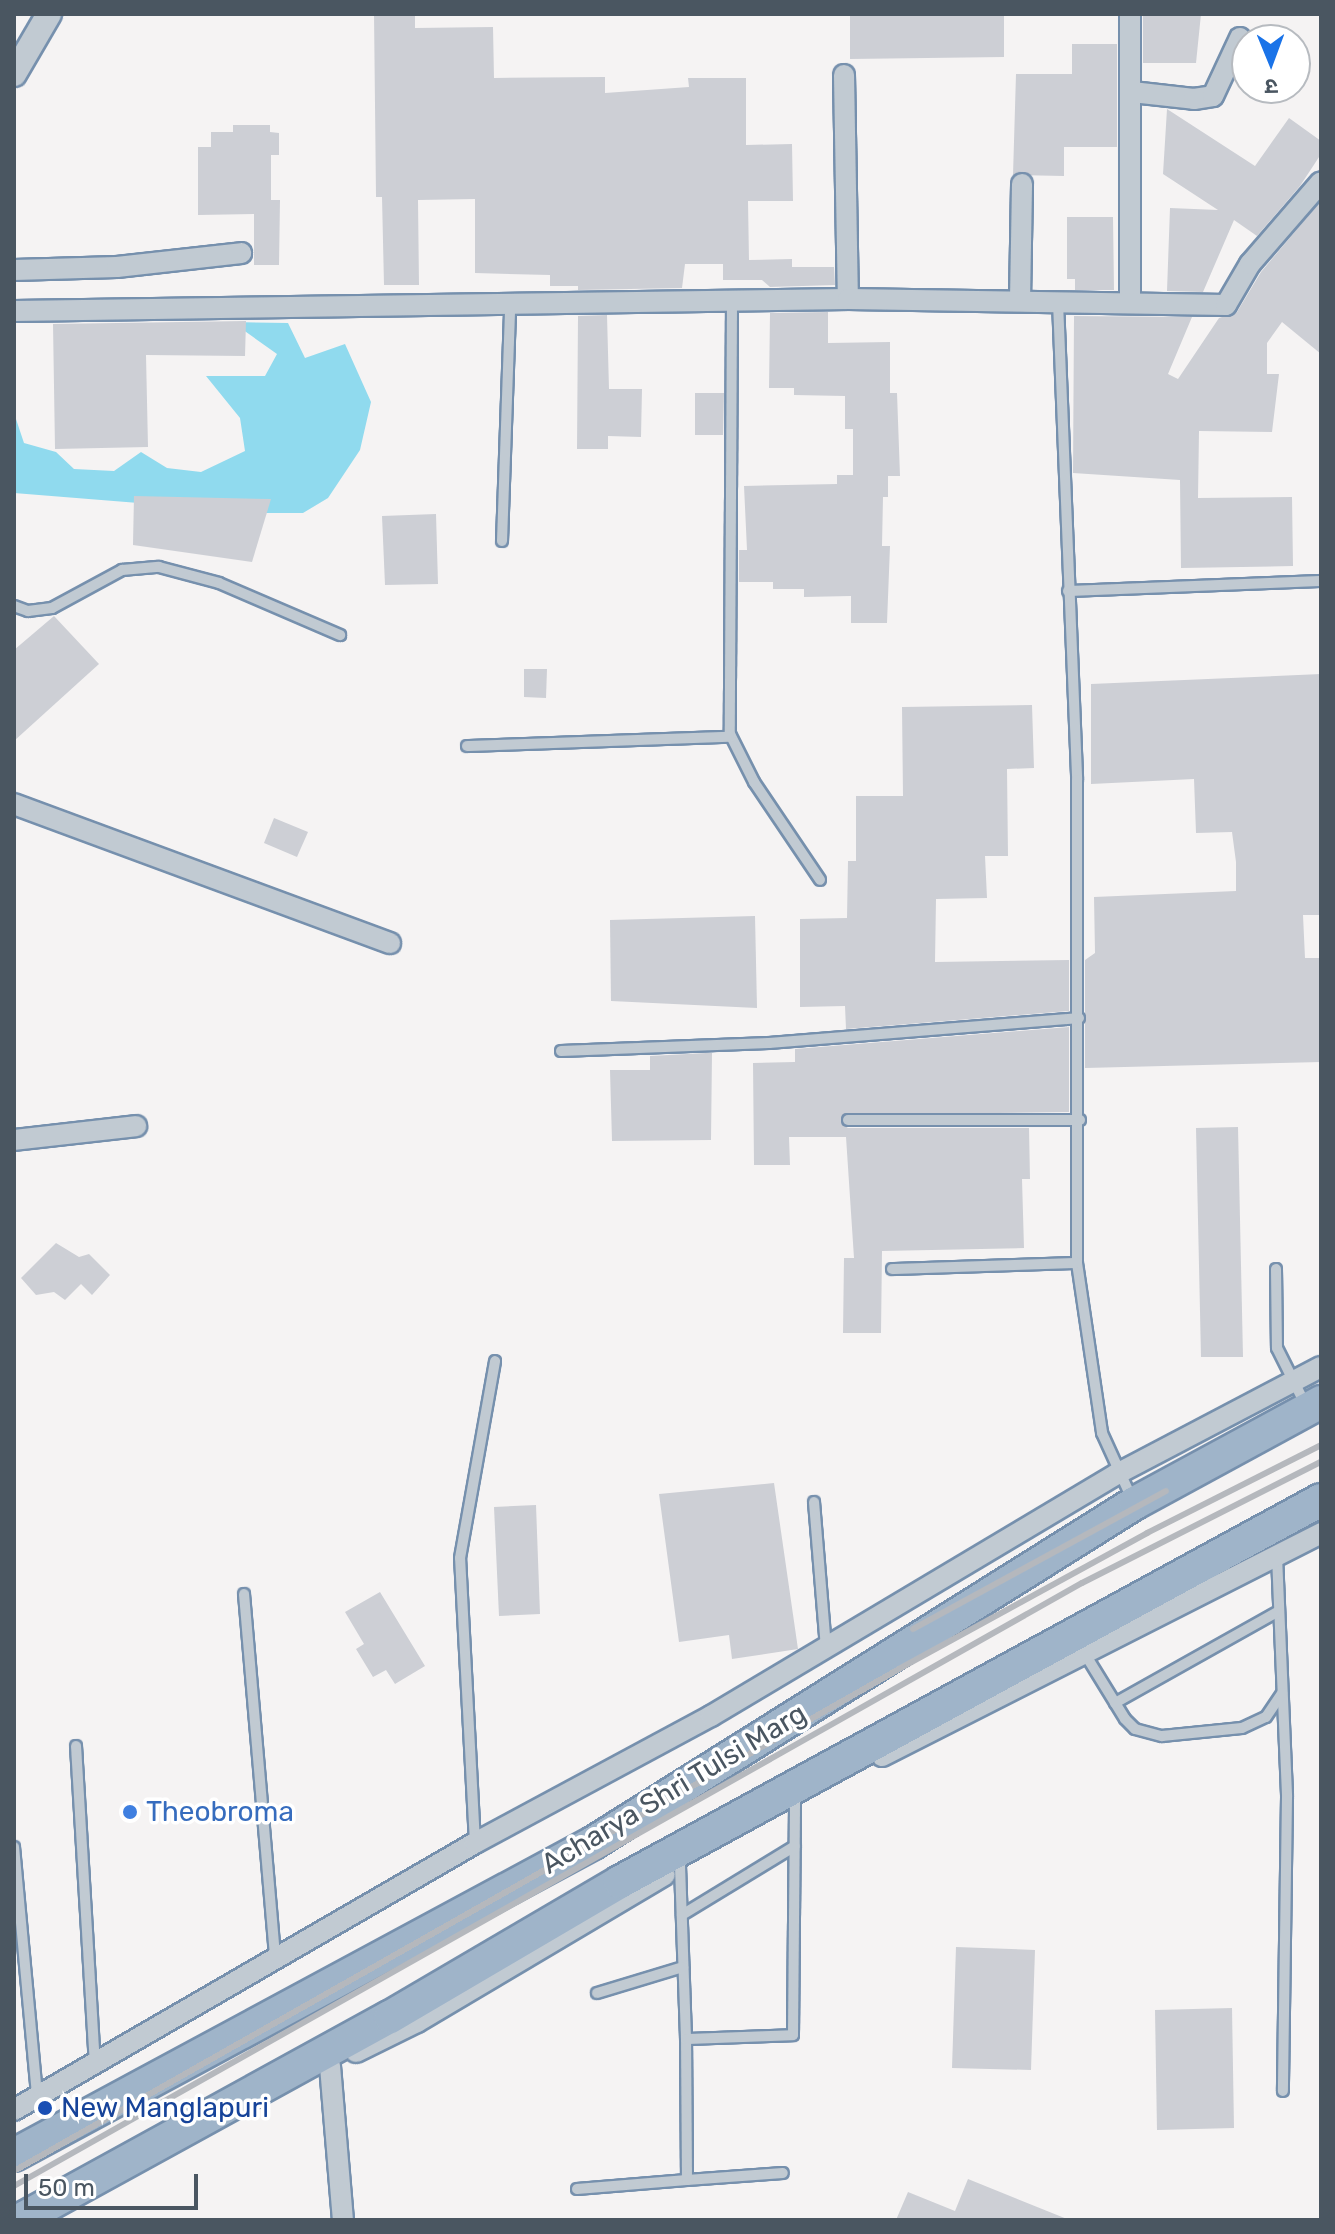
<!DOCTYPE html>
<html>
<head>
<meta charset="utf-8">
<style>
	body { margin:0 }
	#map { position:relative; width:1335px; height:2234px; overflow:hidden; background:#f5f3f3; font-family:Rubik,"Noto Sans Devanagari",sans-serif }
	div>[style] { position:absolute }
	.water>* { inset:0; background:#90daee }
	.building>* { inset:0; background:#cdcfd5 }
	.roads { filter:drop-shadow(2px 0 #7690ad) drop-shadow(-2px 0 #7690ad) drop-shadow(0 2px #7690ad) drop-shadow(0 -2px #7690ad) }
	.service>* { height:10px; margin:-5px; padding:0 5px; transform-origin:5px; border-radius:5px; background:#c1cad2 }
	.minor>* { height:20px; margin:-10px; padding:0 10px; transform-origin:10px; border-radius:10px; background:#c1cad2 }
	.tertiary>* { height:24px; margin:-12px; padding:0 12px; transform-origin:12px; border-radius:12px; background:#c1cad2 }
	.trunk>* { height:32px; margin:-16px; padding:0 16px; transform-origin:16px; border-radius:16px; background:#9fb4c9 }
	.rail>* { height:6px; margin:-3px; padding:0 3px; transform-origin:3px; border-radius:3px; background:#b5b8bd }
	.dots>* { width:22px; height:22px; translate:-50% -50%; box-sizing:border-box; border:4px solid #fff; border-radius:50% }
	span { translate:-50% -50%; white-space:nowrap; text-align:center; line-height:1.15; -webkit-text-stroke:7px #fff; paint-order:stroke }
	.street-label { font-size:28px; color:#4a5661 }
	.shop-label { font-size:28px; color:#366cbe }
	.left { translate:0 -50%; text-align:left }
	.transit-label { font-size:28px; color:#164399 }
	.frame { position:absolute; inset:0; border:16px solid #4a5661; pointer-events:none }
	.north { position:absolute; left:1231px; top:24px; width:80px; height:80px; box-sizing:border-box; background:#fff; border:2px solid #b7bbc0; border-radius:50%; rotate:179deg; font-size:22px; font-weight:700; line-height:32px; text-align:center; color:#4a5661 }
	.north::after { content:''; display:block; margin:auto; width:28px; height:36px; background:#1a73e8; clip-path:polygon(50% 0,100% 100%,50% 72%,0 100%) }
	.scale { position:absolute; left:24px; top:2174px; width:174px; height:36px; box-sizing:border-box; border:4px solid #4a5661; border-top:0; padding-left:10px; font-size:24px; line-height:28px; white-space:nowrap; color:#4a5661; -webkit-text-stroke:6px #fff; paint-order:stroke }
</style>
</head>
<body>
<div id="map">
	<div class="water">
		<i style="clip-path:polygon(232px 322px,288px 323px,305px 358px,345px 344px,371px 402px,360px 450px,328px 498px,303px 513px,263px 513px,14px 493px,14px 413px,24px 443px,56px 452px,74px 469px,114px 471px,141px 452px,167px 468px,201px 472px,245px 451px,240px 418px,206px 376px,265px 376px,277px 354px)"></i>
	</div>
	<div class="building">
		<i style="clip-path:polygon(374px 14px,415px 14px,415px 28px,493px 27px,494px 78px,605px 77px,605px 93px,689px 87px,688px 78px,746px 78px,746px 145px,792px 144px,793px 201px,748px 201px,749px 260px,792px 259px,792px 267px,834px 267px,835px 285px,770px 287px,762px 280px,723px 280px,723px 264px,685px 264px,682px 288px,578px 290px,578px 286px,550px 286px,550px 275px,475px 273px,475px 199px,418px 200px,419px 285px,384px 285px,382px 197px,376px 197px)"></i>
		<i style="clip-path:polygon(850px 14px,1004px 14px,1004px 57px,850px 59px)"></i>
		<i style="clip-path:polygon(1143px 14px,1201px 14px,1196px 63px,1143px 63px)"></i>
		<i style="clip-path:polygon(1072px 44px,1117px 44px,1117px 147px,1064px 147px,1064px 176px,1013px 175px,1016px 74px,1072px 74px)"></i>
		<i style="clip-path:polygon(1167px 109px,1255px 166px,1289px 118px,1321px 141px,1321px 154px,1300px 186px,1257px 236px,1234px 220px,1203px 292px,1167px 291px,1170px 208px,1218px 210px,1163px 174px)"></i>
		<i style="clip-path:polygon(233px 125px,270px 125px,270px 132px,279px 133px,279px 155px,271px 155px,271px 200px,280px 200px,279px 265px,254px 265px,254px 214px,198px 215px,198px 147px,211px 147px,211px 132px,233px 132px)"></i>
		<i style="clip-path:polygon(1320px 202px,1321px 354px,1282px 322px,1267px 343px,1267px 374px,1279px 374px,1272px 432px,1199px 431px,1198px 498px,1292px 497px,1293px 566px,1181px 568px,1180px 480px,1073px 473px,1074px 316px,1192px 317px,1168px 374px,1178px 379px,1219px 318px,1237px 312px,1261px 272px)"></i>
		<i style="clip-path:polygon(1067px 217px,1113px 217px,1114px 290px,1075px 290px,1075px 279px,1067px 279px)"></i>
		<i style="clip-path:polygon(828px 312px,828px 343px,890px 342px,890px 393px,897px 393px,900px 476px,888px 476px,888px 497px,883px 497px,882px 546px,890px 546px,887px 623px,851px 623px,851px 596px,804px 597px,804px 589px,773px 589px,773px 582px,739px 582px,739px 550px,747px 550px,744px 486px,837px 484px,837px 475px,853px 475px,853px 429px,845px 429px,845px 396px,794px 395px,794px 388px,769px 388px,770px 313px)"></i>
		<i style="clip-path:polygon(607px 315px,609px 389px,642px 389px,641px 437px,608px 436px,608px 449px,577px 449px,578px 316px)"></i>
		<i style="clip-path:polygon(246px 321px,245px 356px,146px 355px,148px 447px,55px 449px,53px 324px)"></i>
		<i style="clip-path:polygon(695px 393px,724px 393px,723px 435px,695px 435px)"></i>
		<i style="clip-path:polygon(134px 496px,271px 499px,252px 562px,133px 545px)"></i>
		<i style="clip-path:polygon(436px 514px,438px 584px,385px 585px,382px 516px)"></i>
		<i style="clip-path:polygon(54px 616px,99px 664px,14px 741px,14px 650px)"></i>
		<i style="clip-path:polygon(524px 669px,547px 669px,546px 698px,524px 697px)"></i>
		<i style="clip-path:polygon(1321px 674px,1321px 915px,1303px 915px,1305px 958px,1321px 958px,1321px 1062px,1085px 1068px,1085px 960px,1095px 953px,1094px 897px,1236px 891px,1236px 862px,1232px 832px,1196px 833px,1194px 779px,1091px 784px,1091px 684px)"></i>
		<i style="clip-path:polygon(1032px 705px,1034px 768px,1007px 769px,1008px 856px,985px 856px,987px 898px,936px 899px,935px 962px,1069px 960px,1069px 1011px,846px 1029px,845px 1006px,800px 1007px,800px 919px,847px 918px,848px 861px,856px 861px,856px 796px,903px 796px,902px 707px)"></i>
		<i style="clip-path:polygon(274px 818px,308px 832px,297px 857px,264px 843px)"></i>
		<i style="clip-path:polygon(755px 916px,757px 1008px,611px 1001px,610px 920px)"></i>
		<i style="clip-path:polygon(1069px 1027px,1069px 1112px,842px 1115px,841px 1123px,848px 1128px,1029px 1128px,1030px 1179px,1022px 1179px,1024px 1248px,882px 1251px,881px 1333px,843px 1333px,844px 1258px,854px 1258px,846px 1137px,789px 1137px,790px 1165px,754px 1165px,753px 1063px,795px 1062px,795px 1049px)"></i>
		<i style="clip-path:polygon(706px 1053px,712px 1053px,711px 1140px,612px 1141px,610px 1070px,650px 1070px,650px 1056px)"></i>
		<i style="clip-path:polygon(1238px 1127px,1243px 1357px,1201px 1357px,1196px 1128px)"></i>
		<i style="clip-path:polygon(56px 1243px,79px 1257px,89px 1254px,110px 1275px,92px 1295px,81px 1284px,65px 1300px,54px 1292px,36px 1295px,21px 1278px)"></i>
		<i style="clip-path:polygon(774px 1483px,798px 1649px,732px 1659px,729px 1635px,679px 1642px,659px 1494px)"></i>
		<i style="clip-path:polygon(536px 1505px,540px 1614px,499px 1616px,494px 1507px)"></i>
		<i style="clip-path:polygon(380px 1592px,425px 1666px,395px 1684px,386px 1670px,373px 1677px,356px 1649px,364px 1644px,345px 1612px)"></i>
		<i style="clip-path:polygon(956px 1947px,1035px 1950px,1031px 2070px,952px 2068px)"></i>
		<i style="clip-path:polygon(1232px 2008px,1234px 2128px,1157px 2130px,1155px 2010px)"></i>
		<i style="clip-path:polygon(968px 2179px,1067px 2219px,1067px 2220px,896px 2220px,908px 2192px,955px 2211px)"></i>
	</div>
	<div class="roads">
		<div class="service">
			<i style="left:1058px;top:302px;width:478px;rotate:87.7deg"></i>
			<i style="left:1077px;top:780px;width:483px;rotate:90deg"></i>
			<i style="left:1077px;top:1263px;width:172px;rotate:81.6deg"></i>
			<i style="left:1102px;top:1433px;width:75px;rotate:65.5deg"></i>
			<i style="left:732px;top:303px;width:431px;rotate:90.3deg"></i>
			<i style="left:730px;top:734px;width:54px;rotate:63.4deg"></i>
			<i style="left:754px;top:782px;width:118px;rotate:56deg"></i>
			<i style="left:502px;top:541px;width:234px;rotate:-88deg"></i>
			<i style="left:1068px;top:591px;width:253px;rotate:-2.3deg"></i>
			<i style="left:14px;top:606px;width:15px;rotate:20deg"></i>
			<i style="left:28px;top:611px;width:24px;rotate:-7deg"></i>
			<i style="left:52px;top:608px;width:80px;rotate:-28.5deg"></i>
			<i style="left:122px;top:570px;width:37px;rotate:-5deg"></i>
			<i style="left:159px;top:567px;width:62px;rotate:14.9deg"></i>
			<i style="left:219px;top:583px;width:132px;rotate:23.3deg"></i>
			<i style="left:467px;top:746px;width:264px;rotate:-2deg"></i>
			<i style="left:561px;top:1051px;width:208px;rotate:-2.2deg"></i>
			<i style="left:769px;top:1043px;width:311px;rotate:-4.6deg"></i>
			<i style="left:848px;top:1120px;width:232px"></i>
			<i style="left:892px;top:1269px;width:185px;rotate:-1.9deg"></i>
			<i style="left:1276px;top:1269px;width:79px;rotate:89.3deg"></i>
			<i style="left:1277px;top:1348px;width:63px;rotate:63.4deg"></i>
			<i style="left:814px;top:1502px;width:145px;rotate:85.3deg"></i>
			<i style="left:1277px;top:1556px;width:241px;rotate:87.6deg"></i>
			<i style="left:1287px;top:1797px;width:294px;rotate:90.8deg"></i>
			<i style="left:244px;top:1594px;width:366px;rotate:85.1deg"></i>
			<i style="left:1085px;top:1654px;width:76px;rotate:58.4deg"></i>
			<i style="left:1125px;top:1719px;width:14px;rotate:45deg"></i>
			<i style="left:1135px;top:1729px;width:28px;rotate:15deg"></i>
			<i style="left:1162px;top:1736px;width:80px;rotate:-5.7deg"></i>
			<i style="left:1242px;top:1728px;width:26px;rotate:-25deg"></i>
			<i style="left:1266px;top:1717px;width:29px;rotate:-56deg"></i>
			<i style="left:1115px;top:1703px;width:188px;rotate:-29.3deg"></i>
			<i style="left:76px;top:1746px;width:317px;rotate:86.6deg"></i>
			<i style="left:475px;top:1843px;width:285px;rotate:-93deg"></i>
			<i style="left:460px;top:1558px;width:200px;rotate:-79.9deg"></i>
			<i style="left:14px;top:1847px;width:251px;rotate:84.7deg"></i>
			<i style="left:680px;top:1866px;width:173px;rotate:88deg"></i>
			<i style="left:682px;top:1915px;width:132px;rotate:-31.4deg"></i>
			<i style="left:597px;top:1993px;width:90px;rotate:-16.8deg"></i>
			<i style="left:687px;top:2180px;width:96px;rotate:-4.2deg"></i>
			<i style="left:577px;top:2189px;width:110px;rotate:-4.7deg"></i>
			<i style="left:687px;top:2180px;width:141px;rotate:-90.4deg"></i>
			<i style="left:686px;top:2039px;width:107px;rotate:-2.1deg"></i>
			<i style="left:793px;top:2035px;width:234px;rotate:-89.5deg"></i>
		</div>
		<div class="minor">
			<i style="left:844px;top:75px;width:224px;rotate:89deg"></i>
			<i style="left:1132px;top:92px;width:62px;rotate:6.4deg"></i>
			<i style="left:1194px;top:99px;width:19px;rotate:-9deg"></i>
			<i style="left:1213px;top:96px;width:64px;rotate:-65deg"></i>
			<i style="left:14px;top:270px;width:103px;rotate:-1.7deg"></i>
			<i style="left:117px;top:267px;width:125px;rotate:-6.4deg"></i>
			<i style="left:1020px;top:300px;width:116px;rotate:-89deg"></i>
			<i style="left:1130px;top:300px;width:286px;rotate:-90deg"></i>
			<i style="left:14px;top:311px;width:834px;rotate:-0.82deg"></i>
			<i style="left:848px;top:299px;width:378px;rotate:0.9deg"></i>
			<i style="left:1226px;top:305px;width:48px;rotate:-59.7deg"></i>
			<i style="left:1250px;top:264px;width:108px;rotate:-49.1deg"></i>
			<i style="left:14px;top:804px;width:401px;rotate:20.3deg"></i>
			<i style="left:14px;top:1140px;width:123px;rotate:-6.5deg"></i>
			<i style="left:882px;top:1756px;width:492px;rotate:-26.9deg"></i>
			<i style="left:356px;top:2052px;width:68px;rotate:-26.2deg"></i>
			<i style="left:417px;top:2022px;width:288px;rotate:-30.7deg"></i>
			<i style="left:330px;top:2066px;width:155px;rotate:85.2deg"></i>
			<i style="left:14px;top:2110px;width:533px;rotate:-30.08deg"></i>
			<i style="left:475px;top:1843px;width:268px;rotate:-28.3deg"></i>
			<i style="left:711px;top:1716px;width:473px;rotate:-30.8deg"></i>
			<i style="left:1117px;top:1474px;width:230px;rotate:-27.7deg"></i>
		</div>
		<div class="tertiary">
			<i style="left:14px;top:74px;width:69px;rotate:-59.7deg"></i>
		</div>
		<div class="trunk">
			<i style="left:14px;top:2155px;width:658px;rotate:-28.32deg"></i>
			<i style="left:593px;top:1843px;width:640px;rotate:-32.1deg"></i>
			<i style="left:1135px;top:1503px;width:212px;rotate:-28.5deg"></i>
			<i style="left:20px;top:2220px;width:422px;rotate:-28.8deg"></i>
			<i style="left:390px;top:2017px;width:267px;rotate:-30.4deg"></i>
			<i style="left:620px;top:1882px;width:798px;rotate:-28.59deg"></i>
		</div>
	</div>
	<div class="rail">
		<i style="left:913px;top:1629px;width:288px;rotate:-28.6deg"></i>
		<i style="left:14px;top:2171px;width:1017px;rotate:-29.56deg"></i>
		<i style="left:899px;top:1669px;width:283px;rotate:-28.7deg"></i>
		<i style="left:1147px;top:1533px;width:195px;rotate:-26.8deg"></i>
		<i style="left:14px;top:2186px;width:1226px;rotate:-29.45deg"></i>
		<i style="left:1082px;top:1583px;width:268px;rotate:-26.9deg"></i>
	</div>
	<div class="dots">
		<i style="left:130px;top:1812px;background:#3f7fe0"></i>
		<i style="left:45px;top:2108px;background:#1a4fb4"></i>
	</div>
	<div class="street-label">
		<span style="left:674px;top:1789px;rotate:-31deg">Acharya Shri Tulsi Marg</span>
	</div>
	<div class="shop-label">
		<span class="left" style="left:146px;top:1812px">Theobroma</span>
	</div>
	<div class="transit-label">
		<span class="left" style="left:61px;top:2108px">New Manglapuri</span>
	</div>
	<div class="frame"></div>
	<div class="north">उ</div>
	<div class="scale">50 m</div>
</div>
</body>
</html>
